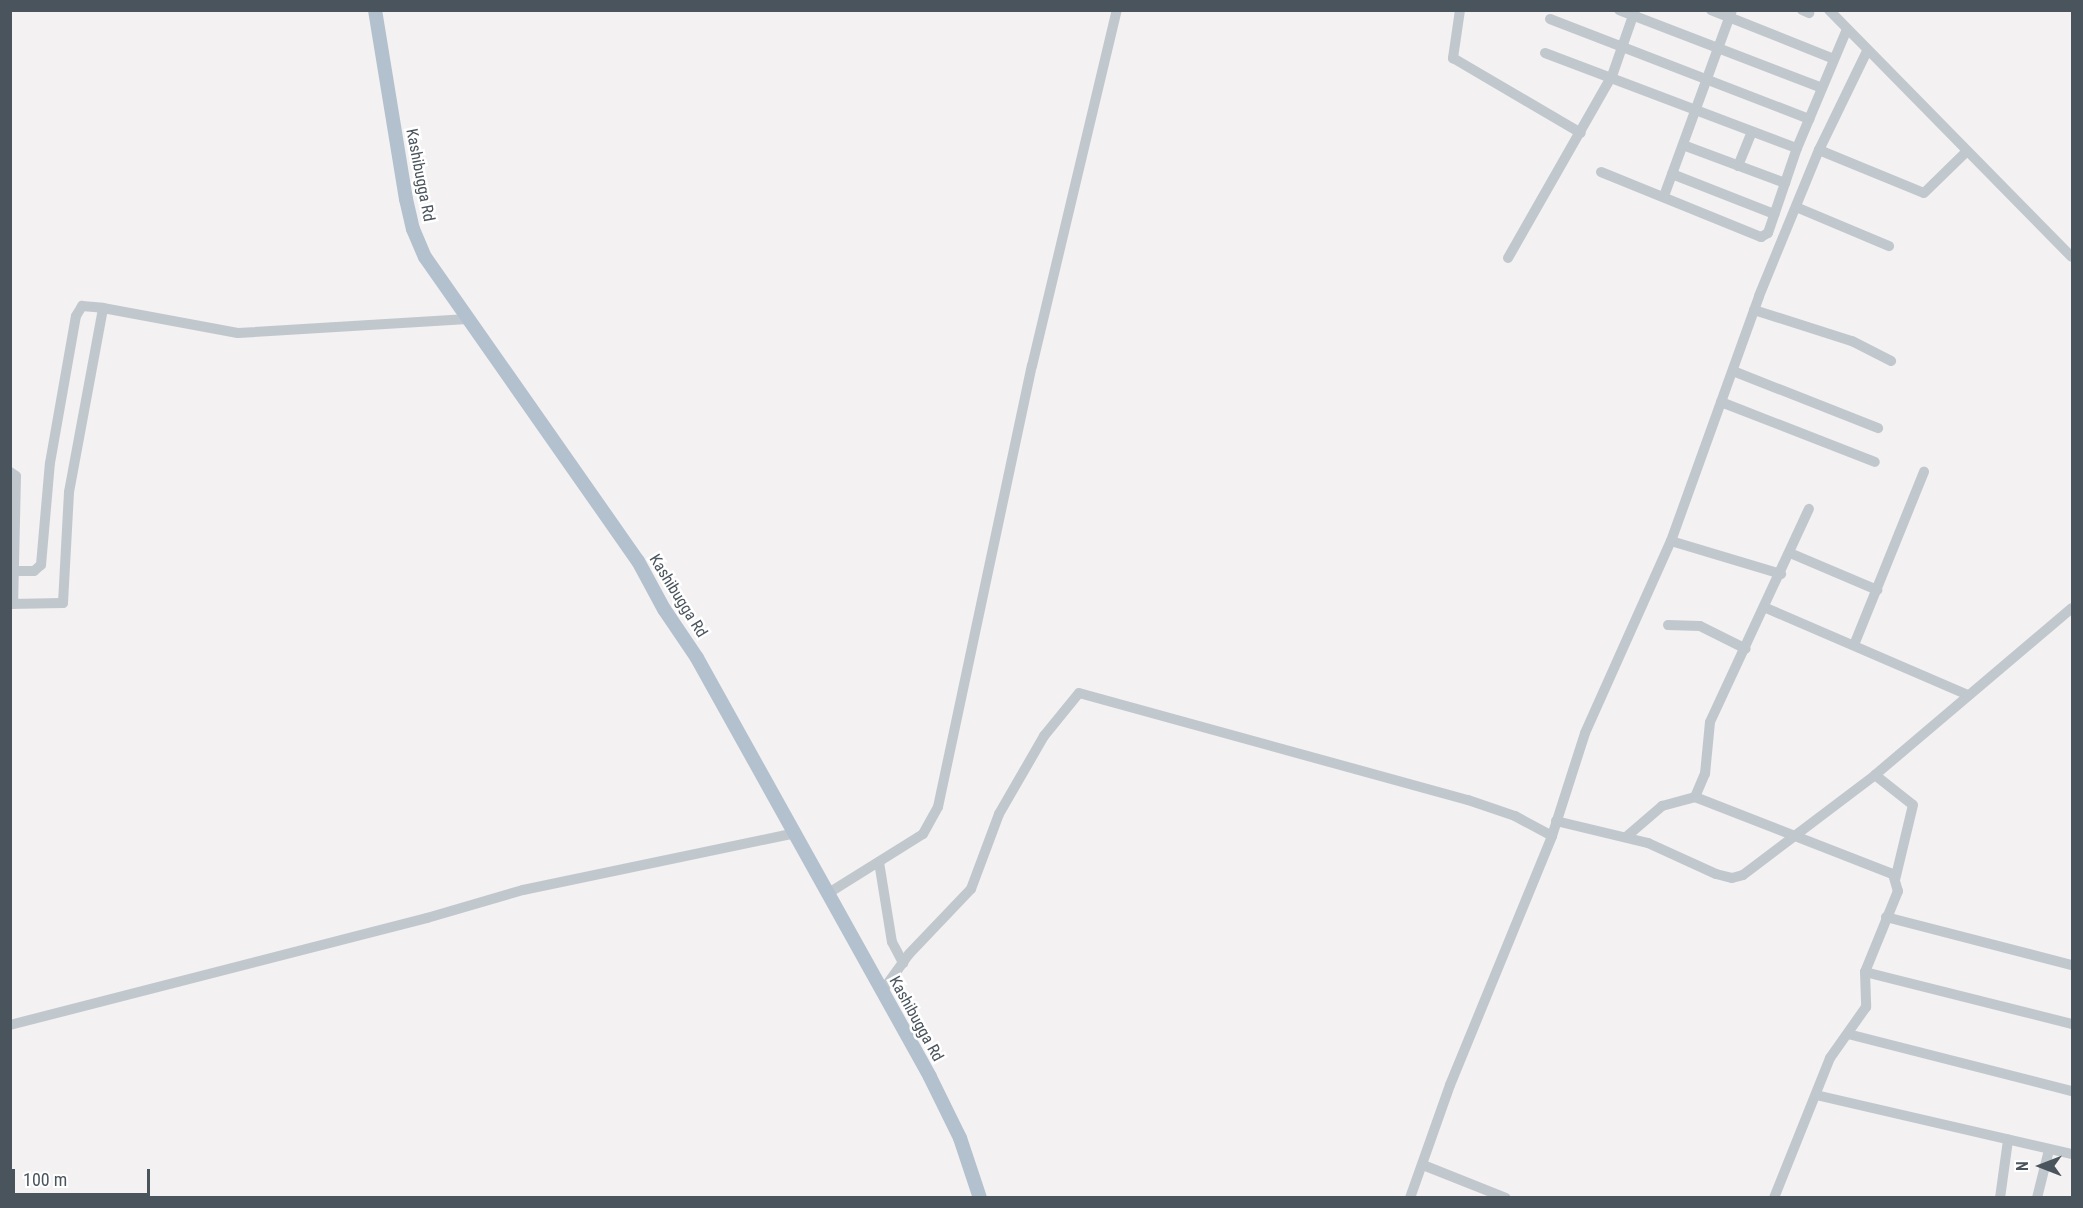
<!DOCTYPE html>
<html>
<head>
<meta charset="utf-8">
<style>
	body { margin:0 }
	#map { position:relative; width:2083px; height:1208px; overflow:hidden; background:#f3f1f1; font-family:"Roboto Condensed",sans-serif }
	div>[style] { position:absolute }
	.minor>* { height:10px; margin:-5px; padding:0 5px; transform-origin:5px; border-radius:5px; background:#c0c8ce }
	.major>* { height:14px; margin:-7px; padding:0 7px; transform-origin:7px; border-radius:7px; background:#b3c0cd }
	span { translate:-50% -50%; white-space:nowrap; text-align:center; line-height:1.15; -webkit-text-stroke:5px #fff; paint-order:stroke }
	.street-label { font-size:16px; color:#4a545d }
	.frame { position:absolute; inset:0; border:12px solid #4a545d; pointer-events:none }
	.north { position:absolute; left:2011px; top:1136px; width:60px; height:60px; -webkit-text-stroke:4px #fff; paint-order:stroke; rotate:270deg; font-size:16px; font-weight:700; line-height:24px; text-align:center; color:#4a545d }
	.north::after { content:''; display:block; margin:auto; width:21px; height:27px; background:#4a545d; clip-path:polygon(50% 0,100% 100%,50% 72%,0 100%) }
	.scale { position:absolute; left:12px; top:1169px; width:138px; height:27px; box-sizing:border-box; border:3px solid #4a545d; border-top:0; padding-left:8px; font-size:18px; line-height:21px; white-space:nowrap; color:#4a545d; -webkit-text-stroke:4px #fff; paint-order:stroke }
</style>
</head>
<body>
<div id="map">
	<div class="minor">
		<i style="left:1460px;top:10px;width:49px;rotate:98.3deg"></i>
		<i style="left:1453px;top:58px;width:148px;rotate:30.4deg"></i>
		<i style="left:1619px;top:10px;width:217px;rotate:21deg"></i>
		<i style="left:1711px;top:10px;width:132px;rotate:21.7deg"></i>
		<i style="left:1802px;top:10px;width:8px;rotate:23deg"></i>
		<i style="left:1829px;top:10px;width:346px;rotate:45.5deg"></i>
		<i style="left:1550px;top:19px;width:278px;rotate:21.1deg"></i>
		<i style="left:1545px;top:53px;width:269px;rotate:20.7deg"></i>
		<i style="left:1797px;top:148px;width:129px;rotate:-67.2deg"></i>
		<i style="left:1683px;top:145px;width:109px;rotate:20.4deg"></i>
		<i style="left:1819px;top:150px;width:113px;rotate:22.3deg"></i>
		<i style="left:1924px;top:193px;width:60px;rotate:-44.3deg"></i>
		<i style="left:1738px;top:166px;width:35px;rotate:-68deg"></i>
		<i style="left:1601px;top:172px;width:173px;rotate:22.1deg"></i>
		<i style="left:1761px;top:237px;width:8px;rotate:-30deg"></i>
		<i style="left:1768px;top:233px;width:90px;rotate:-71.2deg"></i>
		<i style="left:1672px;top:174px;width:110px;rotate:21.4deg"></i>
		<i style="left:1664px;top:196px;width:198px;rotate:-69.9deg"></i>
		<i style="left:1796px;top:207px;width:101px;rotate:22.8deg"></i>
		<i style="left:1508px;top:258px;width:210px;rotate:-60.3deg"></i>
		<i style="left:1612px;top:76px;width:70px;rotate:-70.8deg"></i>
		<i style="left:1754px;top:310px;width:103px;rotate:17.6deg"></i>
		<i style="left:1852px;top:341px;width:44px;rotate:27.1deg"></i>
		<i style="left:1733px;top:371px;width:156px;rotate:21.5deg"></i>
		<i style="left:1721px;top:402px;width:165px;rotate:21.3deg"></i>
		<i style="left:10px;top:472px;width:7px;rotate:34deg"></i>
		<i style="left:16px;top:476px;width:128px;rotate:91.3deg"></i>
		<i style="left:1671px;top:541px;width:115px;rotate:16.7deg"></i>
		<i style="left:1790px;top:553px;width:95px;rotate:23deg"></i>
		<i style="left:14px;top:571px;width:20px"></i>
		<i style="left:34px;top:571px;width:9px;rotate:-41deg"></i>
		<i style="left:41px;top:565px;width:102px;rotate:-85deg"></i>
		<i style="left:50px;top:463px;width:149px;rotate:-80deg"></i>
		<i style="left:76px;top:316px;width:12px;rotate:-59deg"></i>
		<i style="left:82px;top:306px;width:21px;rotate:5deg"></i>
		<i style="left:10px;top:604px;width:53px;rotate:-1.1deg"></i>
		<i style="left:63px;top:603px;width:111px;rotate:-86.9deg"></i>
		<i style="left:69px;top:492px;width:187px;rotate:-79.5deg"></i>
		<i style="left:103px;top:308px;width:137px;rotate:10.5deg"></i>
		<i style="left:238px;top:333px;width:230px;rotate:-3.5deg"></i>
		<i style="left:1766px;top:608px;width:218px;rotate:23.3deg"></i>
		<i style="left:1668px;top:625px;width:32px;rotate:2deg"></i>
		<i style="left:1700px;top:626px;width:51px;rotate:26.6deg"></i>
		<i style="left:1854px;top:645px;width:187px;rotate:-68deg"></i>
		<i style="left:1875px;top:775px;width:48px;rotate:38.3deg"></i>
		<i style="left:1913px;top:805px;width:77px;rotate:103.5deg"></i>
		<i style="left:1695px;top:797px;width:25px;rotate:-67deg"></i>
		<i style="left:1705px;top:774px;width:52px;rotate:-84.5deg"></i>
		<i style="left:1710px;top:722px;width:235px;rotate:-65.1deg"></i>
		<i style="left:1556px;top:821px;width:95px;rotate:13.4deg"></i>
		<i style="left:1648px;top:843px;width:75px;rotate:24.5deg"></i>
		<i style="left:1716px;top:874px;width:16px;rotate:14deg"></i>
		<i style="left:1732px;top:878px;width:11px;rotate:-15deg"></i>
		<i style="left:1743px;top:875px;width:166px;rotate:-37.1deg"></i>
		<i style="left:1875px;top:775px;width:258px;rotate:-40.3deg"></i>
		<i style="left:1626px;top:837px;width:48px;rotate:-40.7deg"></i>
		<i style="left:1662px;top:806px;width:34px;rotate:-15deg"></i>
		<i style="left:1695px;top:797px;width:212px;rotate:21.3deg"></i>
		<i style="left:1893px;top:874px;width:18px;rotate:74deg"></i>
		<i style="left:1898px;top:891px;width:87px;rotate:112.2deg"></i>
		<i style="left:1865px;top:972px;width:35px;rotate:88deg"></i>
		<i style="left:1866px;top:1007px;width:62px;rotate:125.2deg"></i>
		<i style="left:1830px;top:1058px;width:151px;rotate:111.8deg"></i>
		<i style="left:879px;top:862px;width:81px;rotate:80.8deg"></i>
		<i style="left:892px;top:942px;width:24px;rotate:62deg"></i>
		<i style="left:827px;top:894px;width:113px;rotate:-32deg"></i>
		<i style="left:923px;top:834px;width:31px;rotate:-61deg"></i>
		<i style="left:938px;top:807px;width:451px;rotate:-78deg"></i>
		<i style="left:1032px;top:366px;width:366px;rotate:-76.6deg"></i>
		<i style="left:1886px;top:917px;width:192px;rotate:14.5deg"></i>
		<i style="left:1865px;top:972px;width:213px;rotate:14.1deg"></i>
		<i style="left:883px;top:990px;width:44px;rotate:-54.2deg"></i>
		<i style="left:909px;top:954px;width:90px;rotate:-46.4deg"></i>
		<i style="left:971px;top:889px;width:80px;rotate:-69.5deg"></i>
		<i style="left:999px;top:814px;width:90px;rotate:-60deg"></i>
		<i style="left:1044px;top:736px;width:55px;rotate:-50.9deg"></i>
		<i style="left:1079px;top:693px;width:403px;rotate:15.4deg"></i>
		<i style="left:1468px;top:800px;width:50px;rotate:18.8deg"></i>
		<i style="left:1515px;top:816px;width:42px;rotate:28.4deg"></i>
		<i style="left:10px;top:1025px;width:431px;rotate:-14.4deg"></i>
		<i style="left:427px;top:918px;width:100px;rotate:-16.3deg"></i>
		<i style="left:523px;top:890px;width:275px;rotate:-11.8deg"></i>
		<i style="left:1848px;top:1034px;width:231px;rotate:14.3deg"></i>
		<i style="left:1816px;top:1095px;width:263px;rotate:13deg"></i>
		<i style="left:1423px;top:1165px;width:89px;rotate:21.7deg"></i>
		<i style="left:1410px;top:1198px;width:120px;rotate:-70.5deg"></i>
		<i style="left:1450px;top:1085px;width:269px;rotate:-67.7deg"></i>
		<i style="left:1552px;top:836px;width:108px;rotate:-72.2deg"></i>
		<i style="left:1585px;top:733px;width:210px;rotate:-65.9deg"></i>
		<i style="left:1671px;top:541px;width:260px;rotate:-70.2deg"></i>
		<i style="left:1759px;top:296px;width:158px;rotate:-67.7deg"></i>
		<i style="left:1819px;top:150px;width:110px;rotate:-64.1deg"></i>
		<i style="left:2000px;top:1198px;width:59px;rotate:-82.1deg"></i>
		<i style="left:2037px;top:1198px;width:49px;rotate:-76deg"></i>
	</div>
	<div class="major">
		<i style="left:375px;top:10px;width:192px;rotate:80.7deg"></i>
		<i style="left:406px;top:199px;width:31px;rotate:77deg"></i>
		<i style="left:413px;top:229px;width:30px;rotate:67deg"></i>
		<i style="left:425px;top:257px;width:371px;rotate:55deg"></i>
		<i style="left:638px;top:561px;width:55px;rotate:61.6deg"></i>
		<i style="left:664px;top:609px;width:59px;rotate:56deg"></i>
		<i style="left:697px;top:658px;width:479px;rotate:60.9deg"></i>
		<i style="left:930px;top:1077px;width:68px;rotate:63.8deg"></i>
		<i style="left:960px;top:1138px;width:63px;rotate:71.6deg"></i>
	</div>
	<div class="street-label">
		<span style="left:420px;top:175px;rotate:79deg">Kashibugga Rd</span>
		<span style="left:678px;top:596px;rotate:58deg">Kashibugga Rd</span>
		<span style="left:916px;top:1019px;rotate:61deg">Kashibugga Rd</span>
	</div>
	<div class="frame"></div>
	<div class="north">N</div>
	<div class="scale">100 m</div>
</div>
</body>
</html>
